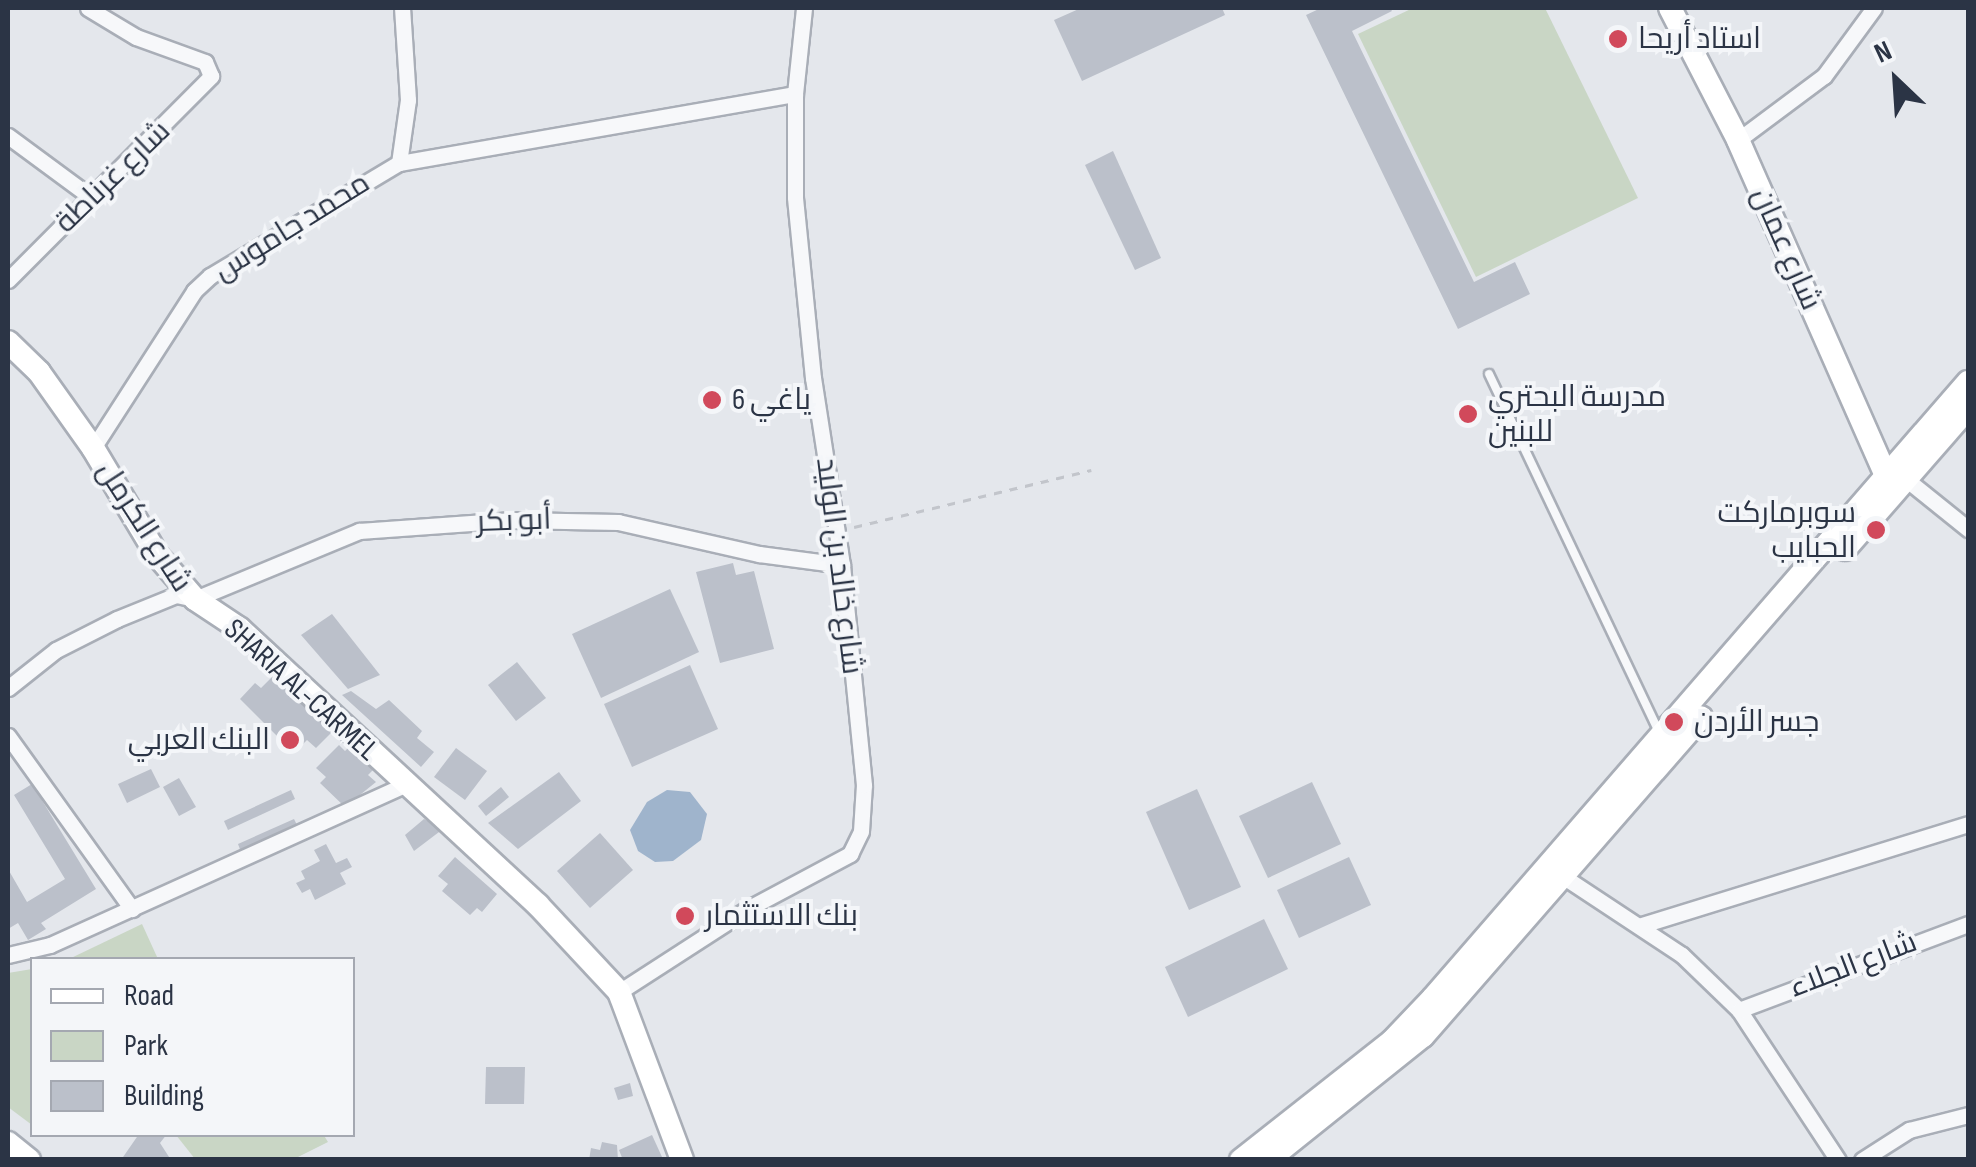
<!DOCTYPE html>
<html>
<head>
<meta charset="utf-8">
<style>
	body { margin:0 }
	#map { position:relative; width:1976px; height:1167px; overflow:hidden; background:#e4e7ec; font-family:"Sofia Sans Condensed",Cairo,sans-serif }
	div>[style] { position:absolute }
	.green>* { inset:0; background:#c9d6c5 }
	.water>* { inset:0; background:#9fb4cc }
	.building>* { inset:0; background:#bbc0ca }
	.path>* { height:2.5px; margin-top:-1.25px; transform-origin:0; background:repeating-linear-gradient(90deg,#c2c5cb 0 8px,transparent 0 16px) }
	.roads { filter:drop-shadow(2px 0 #a9aeb7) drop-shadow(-2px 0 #a9aeb7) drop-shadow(0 2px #a9aeb7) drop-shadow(0 -2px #a9aeb7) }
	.lane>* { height:8px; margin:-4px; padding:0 4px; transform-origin:4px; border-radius:4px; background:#f7f8fa }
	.street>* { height:15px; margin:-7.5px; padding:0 7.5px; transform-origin:7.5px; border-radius:7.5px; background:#f7f8fa }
	.secondary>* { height:22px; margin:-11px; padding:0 11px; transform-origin:11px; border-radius:11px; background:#fff }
	.dots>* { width:28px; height:28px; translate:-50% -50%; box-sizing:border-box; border:5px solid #f4f6f9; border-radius:50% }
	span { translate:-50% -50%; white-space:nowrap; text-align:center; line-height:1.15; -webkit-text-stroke:8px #f4f6f9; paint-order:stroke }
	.poi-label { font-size:30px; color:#2b3445 }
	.left { translate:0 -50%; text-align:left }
	.right { translate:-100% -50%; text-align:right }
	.street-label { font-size:30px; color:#2b3445 }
	.frame { position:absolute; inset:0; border:10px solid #2b3445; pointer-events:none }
	.legend { position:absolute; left:30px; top:957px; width:325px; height:180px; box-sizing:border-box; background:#f4f6f9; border:2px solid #a4a8b1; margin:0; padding:12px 18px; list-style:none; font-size:30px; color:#2b3445 }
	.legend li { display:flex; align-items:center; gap:20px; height:50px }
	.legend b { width:50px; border:2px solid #a4a8b1 }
	.north { position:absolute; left:1846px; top:30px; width:100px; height:100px; -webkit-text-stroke:8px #f4f6f9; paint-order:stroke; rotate:335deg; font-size:28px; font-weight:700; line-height:40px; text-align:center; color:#2b3445 }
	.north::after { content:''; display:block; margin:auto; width:35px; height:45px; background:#2b3445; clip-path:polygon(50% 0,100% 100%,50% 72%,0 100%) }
</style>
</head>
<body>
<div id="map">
	<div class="green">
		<i style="clip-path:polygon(1413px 8px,1545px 8px,1638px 198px,1476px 277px,1358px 34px)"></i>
		<i style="clip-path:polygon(142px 924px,158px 959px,69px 959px)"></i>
		<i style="clip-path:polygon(32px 969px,32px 1125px,8px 1107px,8px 973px)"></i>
		<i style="clip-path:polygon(323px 1134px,328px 1142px,292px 1160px,195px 1159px,176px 1135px)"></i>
	</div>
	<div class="water">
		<i style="clip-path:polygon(667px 790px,690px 792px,707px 814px,701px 840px,673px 861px,655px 862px,638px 851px,630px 830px,647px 802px)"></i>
	</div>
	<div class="building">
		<i style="clip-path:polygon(1081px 8px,1222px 8px,1225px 15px,1082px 81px,1054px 20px)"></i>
		<i style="clip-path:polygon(1321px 8px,1390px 8px,1392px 11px,1352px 31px,1474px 282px,1515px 262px,1530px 294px,1458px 329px,1306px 15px)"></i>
		<i style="clip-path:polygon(1113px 151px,1161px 258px,1135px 270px,1085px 165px)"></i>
		<i style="clip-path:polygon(733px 563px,736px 575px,754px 571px,774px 649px,720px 663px,696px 572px)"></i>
		<i style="clip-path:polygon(670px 589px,699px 652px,601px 698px,572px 634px)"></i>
		<i style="clip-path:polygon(332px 614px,380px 675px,348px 689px,301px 635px)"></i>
		<i style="clip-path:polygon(517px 662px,546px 698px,516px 721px,488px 685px)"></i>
		<i style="clip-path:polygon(690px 665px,718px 729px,632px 767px,604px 704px)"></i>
		<i style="clip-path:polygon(275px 674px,333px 731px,316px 748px,307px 740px,294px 753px,240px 699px,255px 683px,261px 688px)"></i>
		<i style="clip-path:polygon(351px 691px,376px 709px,389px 700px,422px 731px,417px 738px,434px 752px,421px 767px,342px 695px)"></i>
		<i style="clip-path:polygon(352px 744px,376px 767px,368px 775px,376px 782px,345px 807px,320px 783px,326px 777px,316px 768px,339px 745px,345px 751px)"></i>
		<i style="clip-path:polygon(456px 748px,487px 771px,465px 800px,434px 777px)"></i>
		<i style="clip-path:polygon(151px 769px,160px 787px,127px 803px,118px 784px)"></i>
		<i style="clip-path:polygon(559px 772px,581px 801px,518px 849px,488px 823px)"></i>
		<i style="clip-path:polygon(179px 778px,196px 807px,179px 816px,163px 787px)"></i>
		<i style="clip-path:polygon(1312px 782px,1341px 844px,1268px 878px,1239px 816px)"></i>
		<i style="clip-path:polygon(32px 784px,96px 889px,41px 923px,46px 929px,28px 940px,18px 923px,8px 929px,8px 869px,27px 902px,65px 879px,14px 795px)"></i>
		<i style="clip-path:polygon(501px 787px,509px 797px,486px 816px,478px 806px)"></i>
		<i style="clip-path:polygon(1197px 789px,1241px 887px,1189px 910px,1146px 812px)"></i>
		<i style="clip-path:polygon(291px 790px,295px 799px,228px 830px,224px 821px)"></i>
		<i style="clip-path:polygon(294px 819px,298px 827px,241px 852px,238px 844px)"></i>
		<i style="clip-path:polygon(424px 819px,443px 829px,414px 851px,405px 835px)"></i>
		<i style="clip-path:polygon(600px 833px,633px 870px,590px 908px,557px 871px)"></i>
		<i style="clip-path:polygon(326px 844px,336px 863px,347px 858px,352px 867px,340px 873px,346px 884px,315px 900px,310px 889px,302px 893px,296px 883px,305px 879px,301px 871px,320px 861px,314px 850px)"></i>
		<i style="clip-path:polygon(455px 857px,497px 894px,482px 912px,477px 908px,470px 915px,442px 891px,448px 884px,438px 876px)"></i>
		<i style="clip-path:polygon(1349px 857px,1371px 905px,1299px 938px,1277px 890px)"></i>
		<i style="clip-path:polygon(1264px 919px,1288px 969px,1188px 1017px,1165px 967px)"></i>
		<i style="clip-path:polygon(486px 1067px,525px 1067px,524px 1104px,485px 1104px)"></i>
		<i style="clip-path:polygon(630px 1083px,633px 1096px,618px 1100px,614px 1088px)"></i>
		<i style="clip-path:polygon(139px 1134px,167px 1134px,160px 1143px,171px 1160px,121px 1160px)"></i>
		<i style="clip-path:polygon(652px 1135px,662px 1157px,623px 1160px,619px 1150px)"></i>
		<i style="clip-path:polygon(602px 1142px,617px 1145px,618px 1160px,589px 1160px,591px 1148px,600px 1150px)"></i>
	</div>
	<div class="path">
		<i style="left:854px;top:527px;width:244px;rotate:-13.5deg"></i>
	</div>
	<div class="roads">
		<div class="lane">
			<i style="left:1489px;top:374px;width:394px;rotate:64.6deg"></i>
		</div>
		<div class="street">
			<i style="left:8px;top:136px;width:104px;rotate:36.4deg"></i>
			<i style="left:1738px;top:140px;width:107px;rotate:-36.7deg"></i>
			<i style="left:1824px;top:76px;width:84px;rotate:-53.7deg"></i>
			<i style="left:399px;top:163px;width:402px;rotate:-9.9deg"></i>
			<i style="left:8px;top:280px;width:288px;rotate:-45.1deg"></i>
			<i style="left:211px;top:76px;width:15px;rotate:-113deg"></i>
			<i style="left:205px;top:62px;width:73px;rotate:-160.1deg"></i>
			<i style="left:136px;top:37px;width:56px;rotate:-148.9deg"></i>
			<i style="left:93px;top:448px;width:187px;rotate:-57.2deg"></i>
			<i style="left:194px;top:291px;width:22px;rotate:-43deg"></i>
			<i style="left:210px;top:276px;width:220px;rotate:-30.9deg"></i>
			<i style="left:399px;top:163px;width:64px;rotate:-81.9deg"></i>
			<i style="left:408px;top:100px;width:92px;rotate:-93.7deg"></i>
			<i style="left:1906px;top:479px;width:80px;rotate:38.9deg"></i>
			<i style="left:8px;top:688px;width:61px;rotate:-38.4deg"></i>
			<i style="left:56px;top:650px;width:68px;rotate:-26.9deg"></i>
			<i style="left:117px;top:619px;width:64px;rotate:-22.1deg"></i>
			<i style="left:176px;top:595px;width:19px;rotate:12deg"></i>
			<i style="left:195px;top:599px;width:178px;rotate:-22.5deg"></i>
			<i style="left:359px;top:531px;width:154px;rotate:-4.1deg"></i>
			<i style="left:513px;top:520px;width:105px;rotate:1.1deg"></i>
			<i style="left:618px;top:522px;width:145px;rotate:12.8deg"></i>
			<i style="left:759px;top:554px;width:84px;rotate:7.5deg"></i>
			<i style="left:8px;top:736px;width:213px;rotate:54.4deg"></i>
			<i style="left:1564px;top:877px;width:141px;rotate:33.5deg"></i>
			<i style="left:1682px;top:955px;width:79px;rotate:44deg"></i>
			<i style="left:1739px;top:1010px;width:180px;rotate:56.6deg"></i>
			<i style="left:1642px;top:925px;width:341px;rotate:-17.2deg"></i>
			<i style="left:8px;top:955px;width:43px;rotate:-13.4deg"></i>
			<i style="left:50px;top:945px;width:389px;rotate:-24.3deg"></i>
			<i style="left:619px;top:992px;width:155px;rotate:-32.9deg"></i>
			<i style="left:749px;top:908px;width:115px;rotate:-28.1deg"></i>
			<i style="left:850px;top:854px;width:25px;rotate:-64deg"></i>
			<i style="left:861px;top:831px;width:46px;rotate:-86.3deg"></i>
			<i style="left:864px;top:785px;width:221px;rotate:-95.7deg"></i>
			<i style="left:842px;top:565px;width:189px;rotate:-98.8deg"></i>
			<i style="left:813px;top:378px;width:182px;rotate:-95.7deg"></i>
			<i style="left:795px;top:197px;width:103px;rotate:-90deg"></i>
			<i style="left:795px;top:94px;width:86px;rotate:-84deg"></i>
			<i style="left:1739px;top:1010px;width:245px;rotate:-20.6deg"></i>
			<i style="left:1862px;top:1160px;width:56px;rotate:-32.6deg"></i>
			<i style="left:1909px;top:1130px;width:61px;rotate:-14.3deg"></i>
		</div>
		<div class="secondary">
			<i style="left:1670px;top:8px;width:148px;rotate:62.7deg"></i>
			<i style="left:1738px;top:140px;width:367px;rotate:66.2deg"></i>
			<i style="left:1886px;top:476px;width:11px;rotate:10deg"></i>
			<i style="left:8px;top:342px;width:43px;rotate:44.1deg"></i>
			<i style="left:39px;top:372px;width:93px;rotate:54.6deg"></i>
			<i style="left:93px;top:448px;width:125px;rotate:59.1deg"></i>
			<i style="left:157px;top:555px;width:58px;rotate:49.2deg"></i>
			<i style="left:195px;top:599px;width:54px;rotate:33.7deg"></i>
			<i style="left:240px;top:629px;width:406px;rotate:42.8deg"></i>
			<i style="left:538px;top:905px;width:119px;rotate:47deg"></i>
			<i style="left:619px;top:992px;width:179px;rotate:69.4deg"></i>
			<i style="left:1845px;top:549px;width:187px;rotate:-48.9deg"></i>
			<i style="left:8px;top:1143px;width:27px;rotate:39deg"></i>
			<i style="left:1241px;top:1160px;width:192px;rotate:-38.2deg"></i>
			<i style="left:1392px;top:1041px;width:59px;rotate:-46.4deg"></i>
			<i style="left:1433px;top:998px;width:816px;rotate:-49.03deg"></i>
			<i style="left:1268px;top:1160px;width:198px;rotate:-38.7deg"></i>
			<i style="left:1423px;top:1036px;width:423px;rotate:-48.9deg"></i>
		</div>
	</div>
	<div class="dots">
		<i style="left:1618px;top:39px;background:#d1495b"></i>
		<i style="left:712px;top:400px;background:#d1495b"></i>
		<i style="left:1468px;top:414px;background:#d1495b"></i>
		<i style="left:1876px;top:530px;background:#d1495b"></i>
		<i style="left:1674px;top:722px;background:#d1495b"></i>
		<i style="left:290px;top:740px;background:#d1495b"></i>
		<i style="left:685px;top:916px;background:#d1495b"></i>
	</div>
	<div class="poi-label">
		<span class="left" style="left:1638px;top:39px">استاد أريحا</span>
		<span class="left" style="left:1488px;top:414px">مدرسة البحتري<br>للبنين</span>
		<span class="left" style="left:732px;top:400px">ياغي 6</span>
		<span class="right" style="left:1856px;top:530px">سوبرماركت<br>الحبايب</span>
		<span class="left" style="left:1694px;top:722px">جسر الأردن</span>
		<span class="right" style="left:270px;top:740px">البنك العربي</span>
		<span class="left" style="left:705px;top:916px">بنك الاستثمار</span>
	</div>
	<div class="street-label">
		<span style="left:113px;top:177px;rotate:-44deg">شارع غرناطة</span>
		<span style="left:292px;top:227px;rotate:-32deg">محمد جاموس</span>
		<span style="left:1786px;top:249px;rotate:66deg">شارع عمان</span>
		<span style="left:514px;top:521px;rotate:-2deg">أبو بكر</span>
		<span style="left:144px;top:527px;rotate:57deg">شارع الكرمل</span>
		<span style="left:839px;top:566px;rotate:83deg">شارع خالد بن الوليد</span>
		<span style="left:301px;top:690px;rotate:42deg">SHARIA AL-CARMEL</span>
		<span style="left:1853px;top:965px;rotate:-21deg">شارع الجلاء</span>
	</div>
	<div class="frame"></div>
	<ul class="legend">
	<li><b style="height:12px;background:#fff"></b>Road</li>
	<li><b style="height:28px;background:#c9d6c5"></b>Park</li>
	<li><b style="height:28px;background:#bbc0ca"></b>Building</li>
	</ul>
	<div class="north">N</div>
</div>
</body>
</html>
